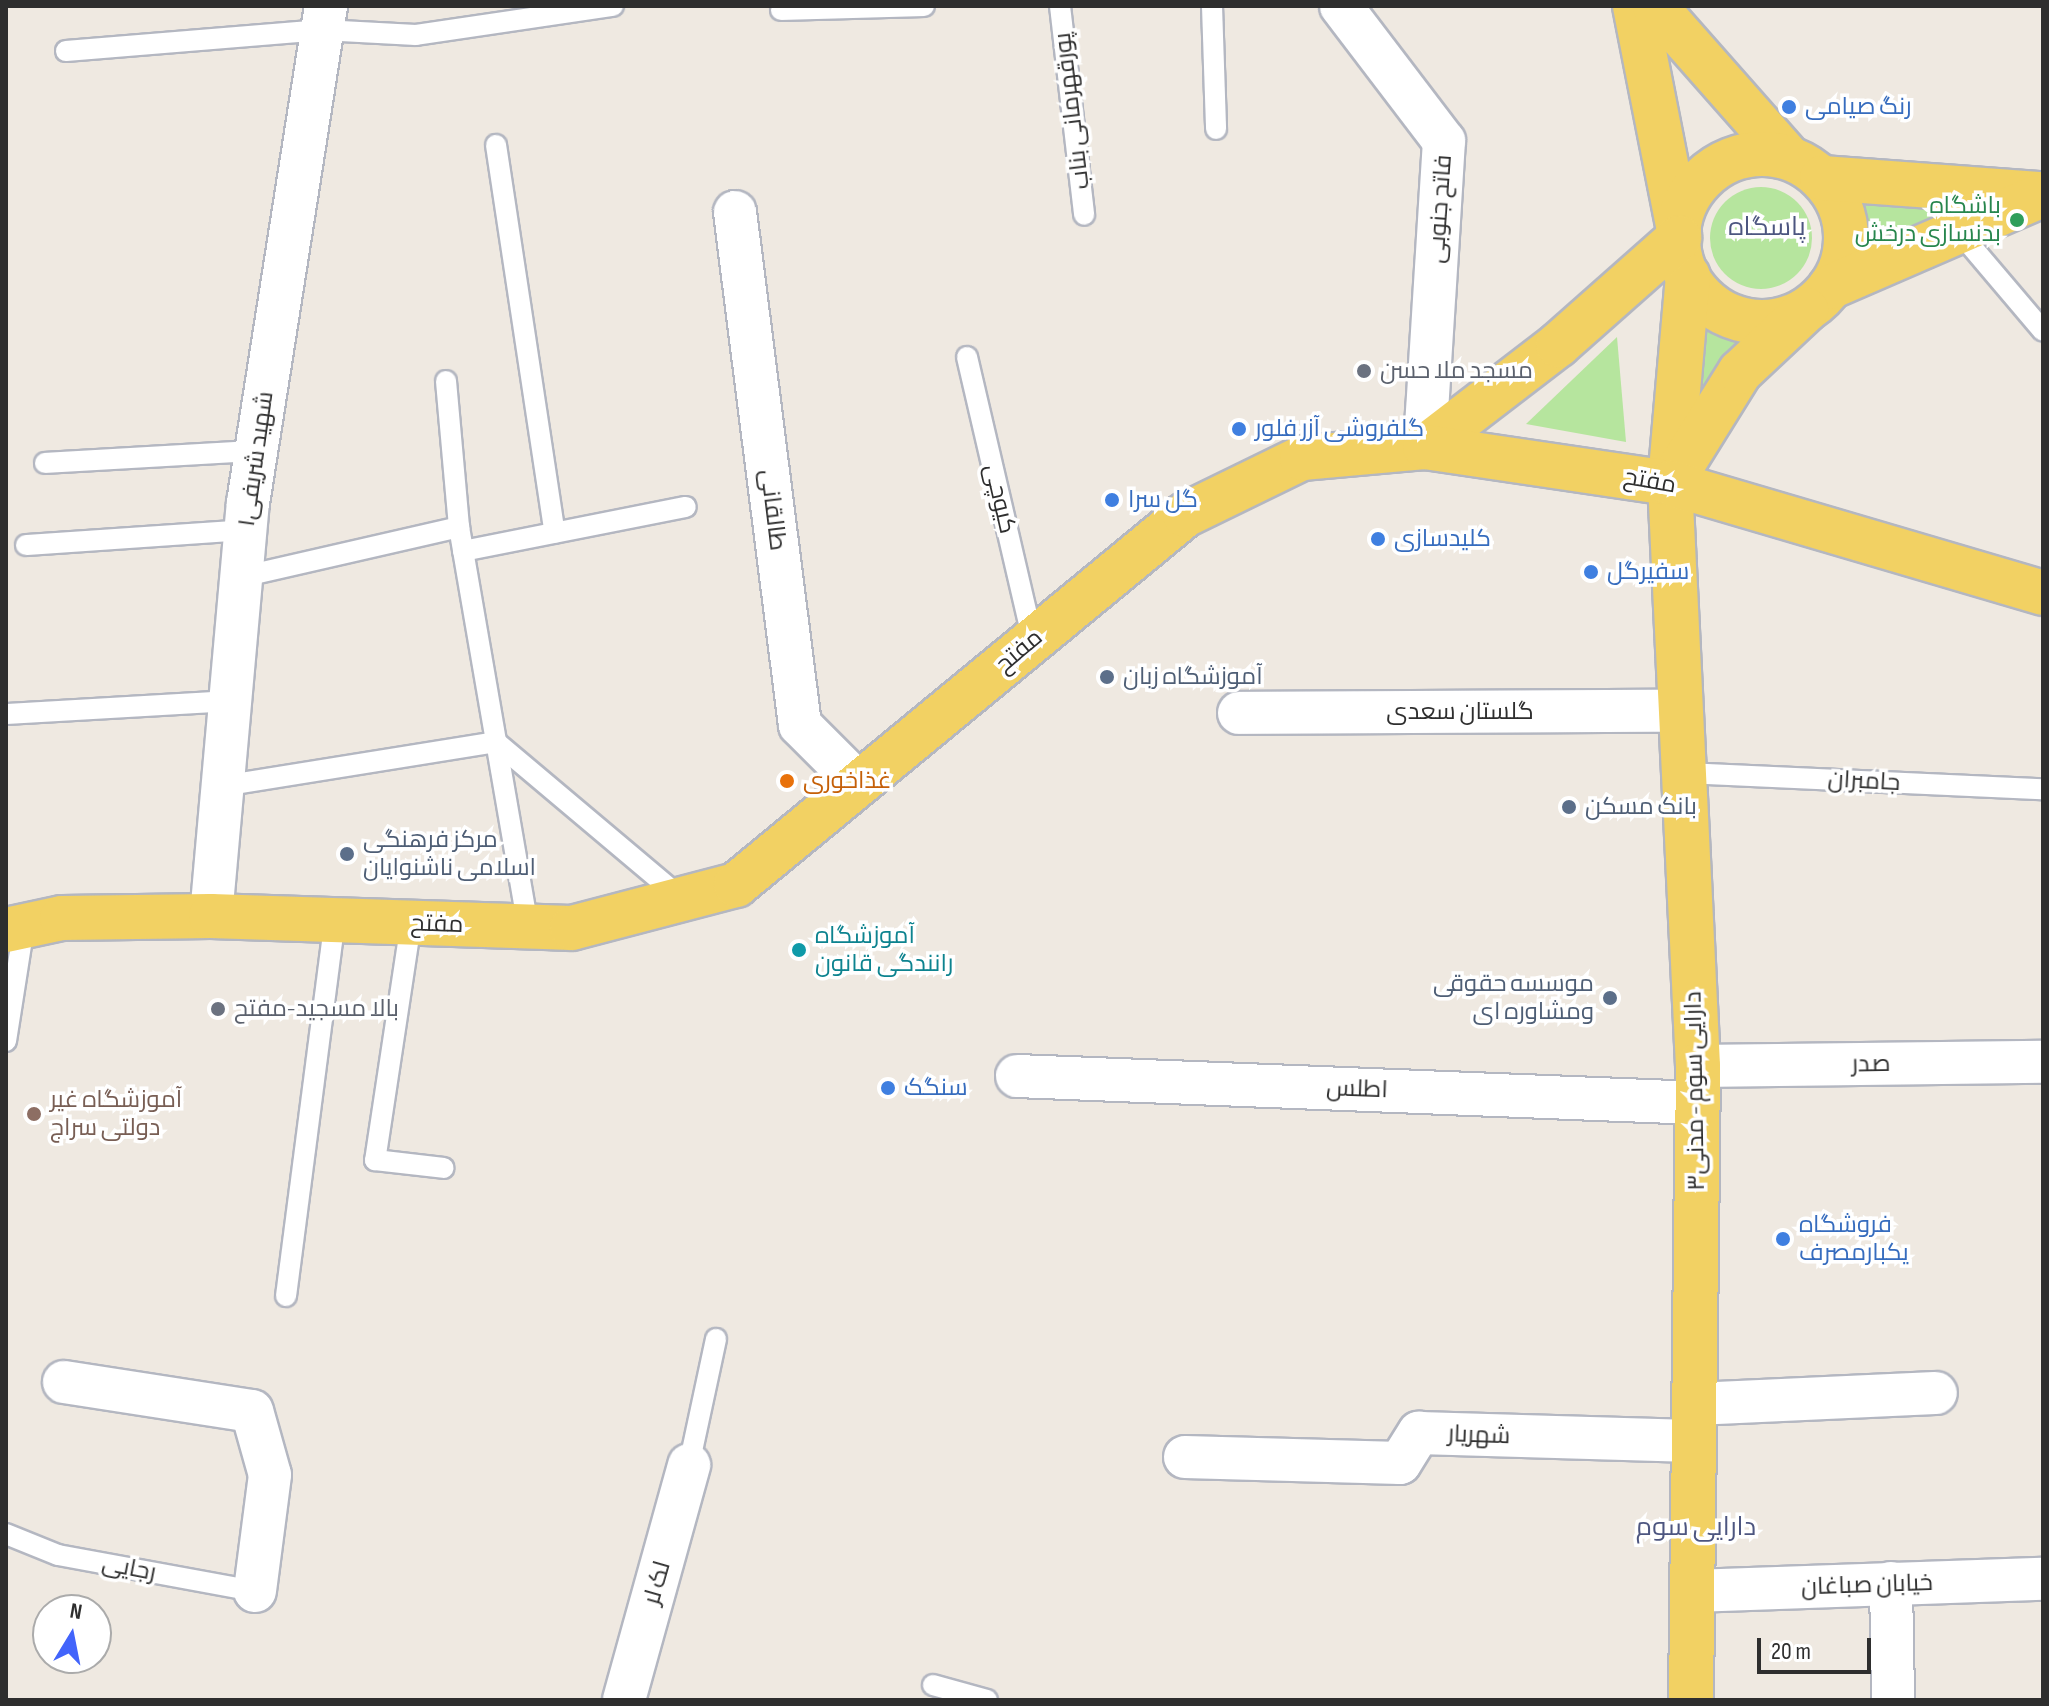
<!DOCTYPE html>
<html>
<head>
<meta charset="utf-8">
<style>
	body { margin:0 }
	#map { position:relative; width:2049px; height:1706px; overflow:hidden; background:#efe9e1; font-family:"Sofia Sans Condensed",Cairo,sans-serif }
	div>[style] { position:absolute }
	.green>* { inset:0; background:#b6e59e }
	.round { border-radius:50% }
	.roads { filter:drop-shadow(2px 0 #b4b7c1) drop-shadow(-2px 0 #b4b7c1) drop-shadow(0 2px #b4b7c1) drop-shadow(0 -2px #b4b7c1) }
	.lane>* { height:20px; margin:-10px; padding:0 10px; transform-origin:10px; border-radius:10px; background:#fff }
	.street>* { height:42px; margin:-21px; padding:0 21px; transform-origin:21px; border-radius:21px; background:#fff }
	.primary>* { height:44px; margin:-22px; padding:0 22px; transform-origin:22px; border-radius:22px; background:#f2d163 }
	.primary>.ring { margin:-22px; padding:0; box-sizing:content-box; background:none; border:44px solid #f2d163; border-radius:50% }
	.dots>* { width:22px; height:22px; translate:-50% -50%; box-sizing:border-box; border:4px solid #fff; border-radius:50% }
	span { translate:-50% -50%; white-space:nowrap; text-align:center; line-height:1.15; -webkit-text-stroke:7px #fff; paint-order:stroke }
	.shop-label { font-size:24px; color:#366cbe }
	.left { translate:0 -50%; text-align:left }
	.street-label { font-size:24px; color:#2e2e2e }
	.leisure-label { font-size:24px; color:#27864d }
	.right { translate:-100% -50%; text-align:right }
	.worship-label { font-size:24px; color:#5b616d }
	.service-label { font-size:24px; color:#4e5e75 }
	.food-label { font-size:24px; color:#c56008 }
	.culture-label { font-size:24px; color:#0d838f }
	.education-label { font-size:24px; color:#785e54 }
	.neighbourhood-label { font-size:26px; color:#4d5680 }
	.frame { position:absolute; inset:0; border:8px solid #2e2e2e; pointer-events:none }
	.north { position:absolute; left:32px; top:1594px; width:80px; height:80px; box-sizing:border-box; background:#fff; border:2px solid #ababab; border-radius:50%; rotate:10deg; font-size:22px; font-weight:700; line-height:32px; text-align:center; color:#2e2e2e }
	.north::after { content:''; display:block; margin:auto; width:28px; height:36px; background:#4264fb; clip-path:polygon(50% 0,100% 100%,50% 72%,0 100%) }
	.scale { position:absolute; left:1757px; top:1638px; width:114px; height:36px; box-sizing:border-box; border:4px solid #2e2e2e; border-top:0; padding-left:10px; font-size:24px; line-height:28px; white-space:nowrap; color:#2e2e2e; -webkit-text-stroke:6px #fff; paint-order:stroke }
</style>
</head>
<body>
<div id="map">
	<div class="green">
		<i class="round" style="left:1710px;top:187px;width:102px;height:102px"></i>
		<i style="clip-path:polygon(1852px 203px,1963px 206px,1859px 250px)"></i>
		<i style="clip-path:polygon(1695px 306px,1714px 318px,1753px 330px,1684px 440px)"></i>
		<i style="clip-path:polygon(1617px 337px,1626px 442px,1526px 424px)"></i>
	</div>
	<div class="roads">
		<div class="lane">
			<i style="left:1060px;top:6px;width:210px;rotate:83.4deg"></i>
			<i style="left:1212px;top:6px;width:123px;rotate:88.1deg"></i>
			<i style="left:781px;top:10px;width:143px;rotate:-1.6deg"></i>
			<i style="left:66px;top:51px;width:257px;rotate:-4.7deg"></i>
			<i style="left:322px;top:30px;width:94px;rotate:3deg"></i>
			<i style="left:416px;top:35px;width:199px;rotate:-8.4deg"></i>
			<i style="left:496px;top:145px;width:392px;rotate:81.4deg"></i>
			<i style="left:1960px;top:233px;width:128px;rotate:49.7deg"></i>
			<i style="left:967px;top:357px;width:291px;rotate:76.9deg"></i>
			<i style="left:446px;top:381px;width:147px;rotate:84.9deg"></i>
			<i style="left:45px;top:463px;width:211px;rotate:-3.3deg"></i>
			<i style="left:26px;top:545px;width:220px;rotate:-3.9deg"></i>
			<i style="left:463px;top:551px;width:227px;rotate:-11.2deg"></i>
			<i style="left:241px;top:577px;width:224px;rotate:-12.9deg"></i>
			<i style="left:459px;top:527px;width:406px;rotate:80.2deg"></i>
			<i style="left:6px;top:714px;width:224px;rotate:-3.3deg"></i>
			<i style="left:1684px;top:773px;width:359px;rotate:2.6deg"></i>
			<i style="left:222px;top:786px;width:278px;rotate:-9.1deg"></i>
			<i style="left:496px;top:742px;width:242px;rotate:40.1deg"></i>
			<i style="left:411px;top:923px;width:240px;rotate:98.6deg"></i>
			<i style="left:375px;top:1160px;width:69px;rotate:6.6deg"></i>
			<i style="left:6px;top:1041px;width:116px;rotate:-81.1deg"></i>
			<i style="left:286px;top:1296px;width:379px;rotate:-82.6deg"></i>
			<i style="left:689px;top:1465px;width:129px;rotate:-77.9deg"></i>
			<i style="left:6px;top:1534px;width:56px;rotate:22deg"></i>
			<i style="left:58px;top:1555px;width:200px;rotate:10.4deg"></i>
			<i style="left:933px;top:1685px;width:56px;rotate:15.5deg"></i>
		</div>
		<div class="street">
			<i style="left:1341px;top:6px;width:170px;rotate:52.7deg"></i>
			<i style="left:1444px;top:141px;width:307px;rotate:93.6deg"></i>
			<i style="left:735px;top:212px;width:517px;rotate:82.78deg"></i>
			<i style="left:800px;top:725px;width:83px;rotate:45deg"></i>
			<i style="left:1239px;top:713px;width:442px;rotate:-0.3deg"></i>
			<i style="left:211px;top:916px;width:415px;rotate:-84.9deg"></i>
			<i style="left:248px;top:503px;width:503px;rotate:-81.08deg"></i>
			<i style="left:1698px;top:1066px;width:345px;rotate:-0.7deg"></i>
			<i style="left:1017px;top:1076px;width:682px;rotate:2.27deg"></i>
			<i style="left:64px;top:1382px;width:190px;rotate:8.8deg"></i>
			<i style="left:252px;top:1411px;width:66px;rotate:74.3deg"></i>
			<i style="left:270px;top:1475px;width:117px;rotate:97.4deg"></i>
			<i style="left:1694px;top:1404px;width:242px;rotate:-2.6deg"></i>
			<i style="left:1185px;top:1457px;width:215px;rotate:1.6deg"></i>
			<i style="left:1400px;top:1463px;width:36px;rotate:-58deg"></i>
			<i style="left:1419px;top:1433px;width:275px;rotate:1.7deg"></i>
			<i style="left:1891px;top:1583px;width:117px;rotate:89deg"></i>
			<i style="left:1692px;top:1591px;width:351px;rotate:-2deg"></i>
			<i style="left:624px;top:1700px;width:244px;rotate:-74.5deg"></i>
		</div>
		<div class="primary">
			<i style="left:1635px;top:6px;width:228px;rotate:78.9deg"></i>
			<i style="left:1655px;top:6px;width:201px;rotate:48.6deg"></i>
			<i class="ring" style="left:1678px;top:154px;width:124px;height:124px"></i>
			<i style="left:1822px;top:178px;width:220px;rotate:4.2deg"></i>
			<i style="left:1688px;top:276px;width:208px;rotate:95deg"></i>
			<i style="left:1670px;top:483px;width:584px;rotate:87.25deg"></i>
			<i style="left:1698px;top:1066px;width:634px;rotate:90.63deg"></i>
			<i style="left:1830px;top:287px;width:232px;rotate:-23.4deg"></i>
			<i style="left:1425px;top:447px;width:168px;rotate:-37.5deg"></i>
			<i style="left:1558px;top:345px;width:162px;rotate:-41.5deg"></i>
			<i style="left:1674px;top:478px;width:125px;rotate:-58.1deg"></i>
			<i style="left:1740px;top:372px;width:91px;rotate:-43.2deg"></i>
			<i style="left:6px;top:930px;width:57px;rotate:-12.1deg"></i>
			<i style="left:62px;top:918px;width:149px;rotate:-0.8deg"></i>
			<i style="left:211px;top:916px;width:361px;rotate:1.9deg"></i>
			<i style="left:572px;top:928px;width:170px;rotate:-14.7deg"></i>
			<i style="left:736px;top:885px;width:582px;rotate:-39.49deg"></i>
			<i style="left:1185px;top:515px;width:130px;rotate:-26deg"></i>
			<i style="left:1302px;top:458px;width:123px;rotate:-5.1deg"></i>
			<i style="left:1425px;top:447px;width:248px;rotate:8.4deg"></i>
			<i style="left:1670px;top:483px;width:389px;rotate:16.4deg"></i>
		</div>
	</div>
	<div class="dots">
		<i style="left:1789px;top:107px;background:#3f7fe0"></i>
		<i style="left:2017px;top:220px;background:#2e9e5b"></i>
		<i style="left:1364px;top:371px;background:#6b7280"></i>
		<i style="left:1239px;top:429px;background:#3f7fe0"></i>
		<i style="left:1112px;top:500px;background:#3f7fe0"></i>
		<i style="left:1378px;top:539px;background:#3f7fe0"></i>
		<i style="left:1591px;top:572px;background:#3f7fe0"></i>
		<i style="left:1107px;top:677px;background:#5c6f8a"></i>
		<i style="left:787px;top:781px;background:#e8710a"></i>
		<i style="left:1569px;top:807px;background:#5c6f8a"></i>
		<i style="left:347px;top:854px;background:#5c6f8a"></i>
		<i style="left:799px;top:950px;background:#0f9aa8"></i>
		<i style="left:1610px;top:998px;background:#5c6f8a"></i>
		<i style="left:218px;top:1009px;background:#6b7280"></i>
		<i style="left:888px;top:1088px;background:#3f7fe0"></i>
		<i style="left:34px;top:1114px;background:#8d6e63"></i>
		<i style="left:1783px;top:1239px;background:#3f7fe0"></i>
	</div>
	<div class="shop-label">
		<span class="left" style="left:1805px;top:107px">رنگ صیامی</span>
		<span class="left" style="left:1255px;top:429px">گلفروشی آزر فلور</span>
		<span class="left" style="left:1128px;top:500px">گل سرا</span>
		<span class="left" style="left:1394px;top:539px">کلیدسازی</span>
		<span class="left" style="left:1607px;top:572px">سفیرگل</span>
		<span class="left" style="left:904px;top:1088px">سنگک</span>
		<span class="left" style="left:1799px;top:1239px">فروشگاه<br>یکبارمصرف</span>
	</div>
	<div class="street-label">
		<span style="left:1072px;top:111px;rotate:-97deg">پورقهرمانی بناب</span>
		<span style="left:1440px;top:209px;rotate:-86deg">فاتح جنوبی</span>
		<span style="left:256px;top:459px;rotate:-82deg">شهید شریفی۱</span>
		<span style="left:1650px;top:481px;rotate:10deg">مفتح</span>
		<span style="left:1000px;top:499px;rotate:77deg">کیوچی</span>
		<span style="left:773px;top:510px;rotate:83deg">طالقانی</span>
		<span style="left:1019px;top:651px;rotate:-40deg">مفتح</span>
		<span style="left:1460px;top:712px">گلستان سعدی</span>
		<span style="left:1864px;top:781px;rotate:3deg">جامبران</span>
		<span style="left:437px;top:924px;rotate:2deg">مفتح</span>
		<span style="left:1871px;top:1064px;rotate:-1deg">صدر</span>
		<span style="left:1357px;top:1089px;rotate:2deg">اطلس</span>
		<span style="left:1695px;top:1091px;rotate:-91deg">دارایی سوم - مدنی۳</span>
		<span style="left:1479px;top:1435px;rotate:2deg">شهریار</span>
		<span style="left:129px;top:1568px;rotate:11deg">رجایی</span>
		<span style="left:657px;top:1583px;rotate:-74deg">لک لر</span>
		<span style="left:1867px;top:1585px;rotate:-2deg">خیابان صباغان</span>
	</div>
	<div class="leisure-label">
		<span class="right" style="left:2001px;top:220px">باشگاه<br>بدنسازی درخش</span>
	</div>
	<div class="worship-label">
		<span class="left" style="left:1380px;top:371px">مسجد ملا حسن</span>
		<span class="left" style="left:234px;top:1009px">بالا مسجید-مفتح</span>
	</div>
	<div class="service-label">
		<span class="left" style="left:1123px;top:677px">آموزشگاه زبان</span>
		<span class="left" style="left:1585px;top:807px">بانک مسکن</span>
		<span class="left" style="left:363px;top:854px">مرکز فرهنگی<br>اسلامی ناشنوایان</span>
		<span class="right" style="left:1594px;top:998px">موسسه حقوقی<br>ومشاوره ای</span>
	</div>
	<div class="food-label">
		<span class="left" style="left:803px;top:781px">غذاخوری</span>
	</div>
	<div class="culture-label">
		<span class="left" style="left:815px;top:950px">آموزشگاه<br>رانندگی قانون</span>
	</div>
	<div class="education-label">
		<span class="left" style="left:50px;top:1114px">آموزشگاه غیر<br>دولتی سراج</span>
	</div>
	<div class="neighbourhood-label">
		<span style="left:1767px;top:228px">پاسگاه</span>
		<span style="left:1696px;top:1528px">دارایی سوم</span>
	</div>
	<div class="frame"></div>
	<div class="north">N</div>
	<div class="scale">20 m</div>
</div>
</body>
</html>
